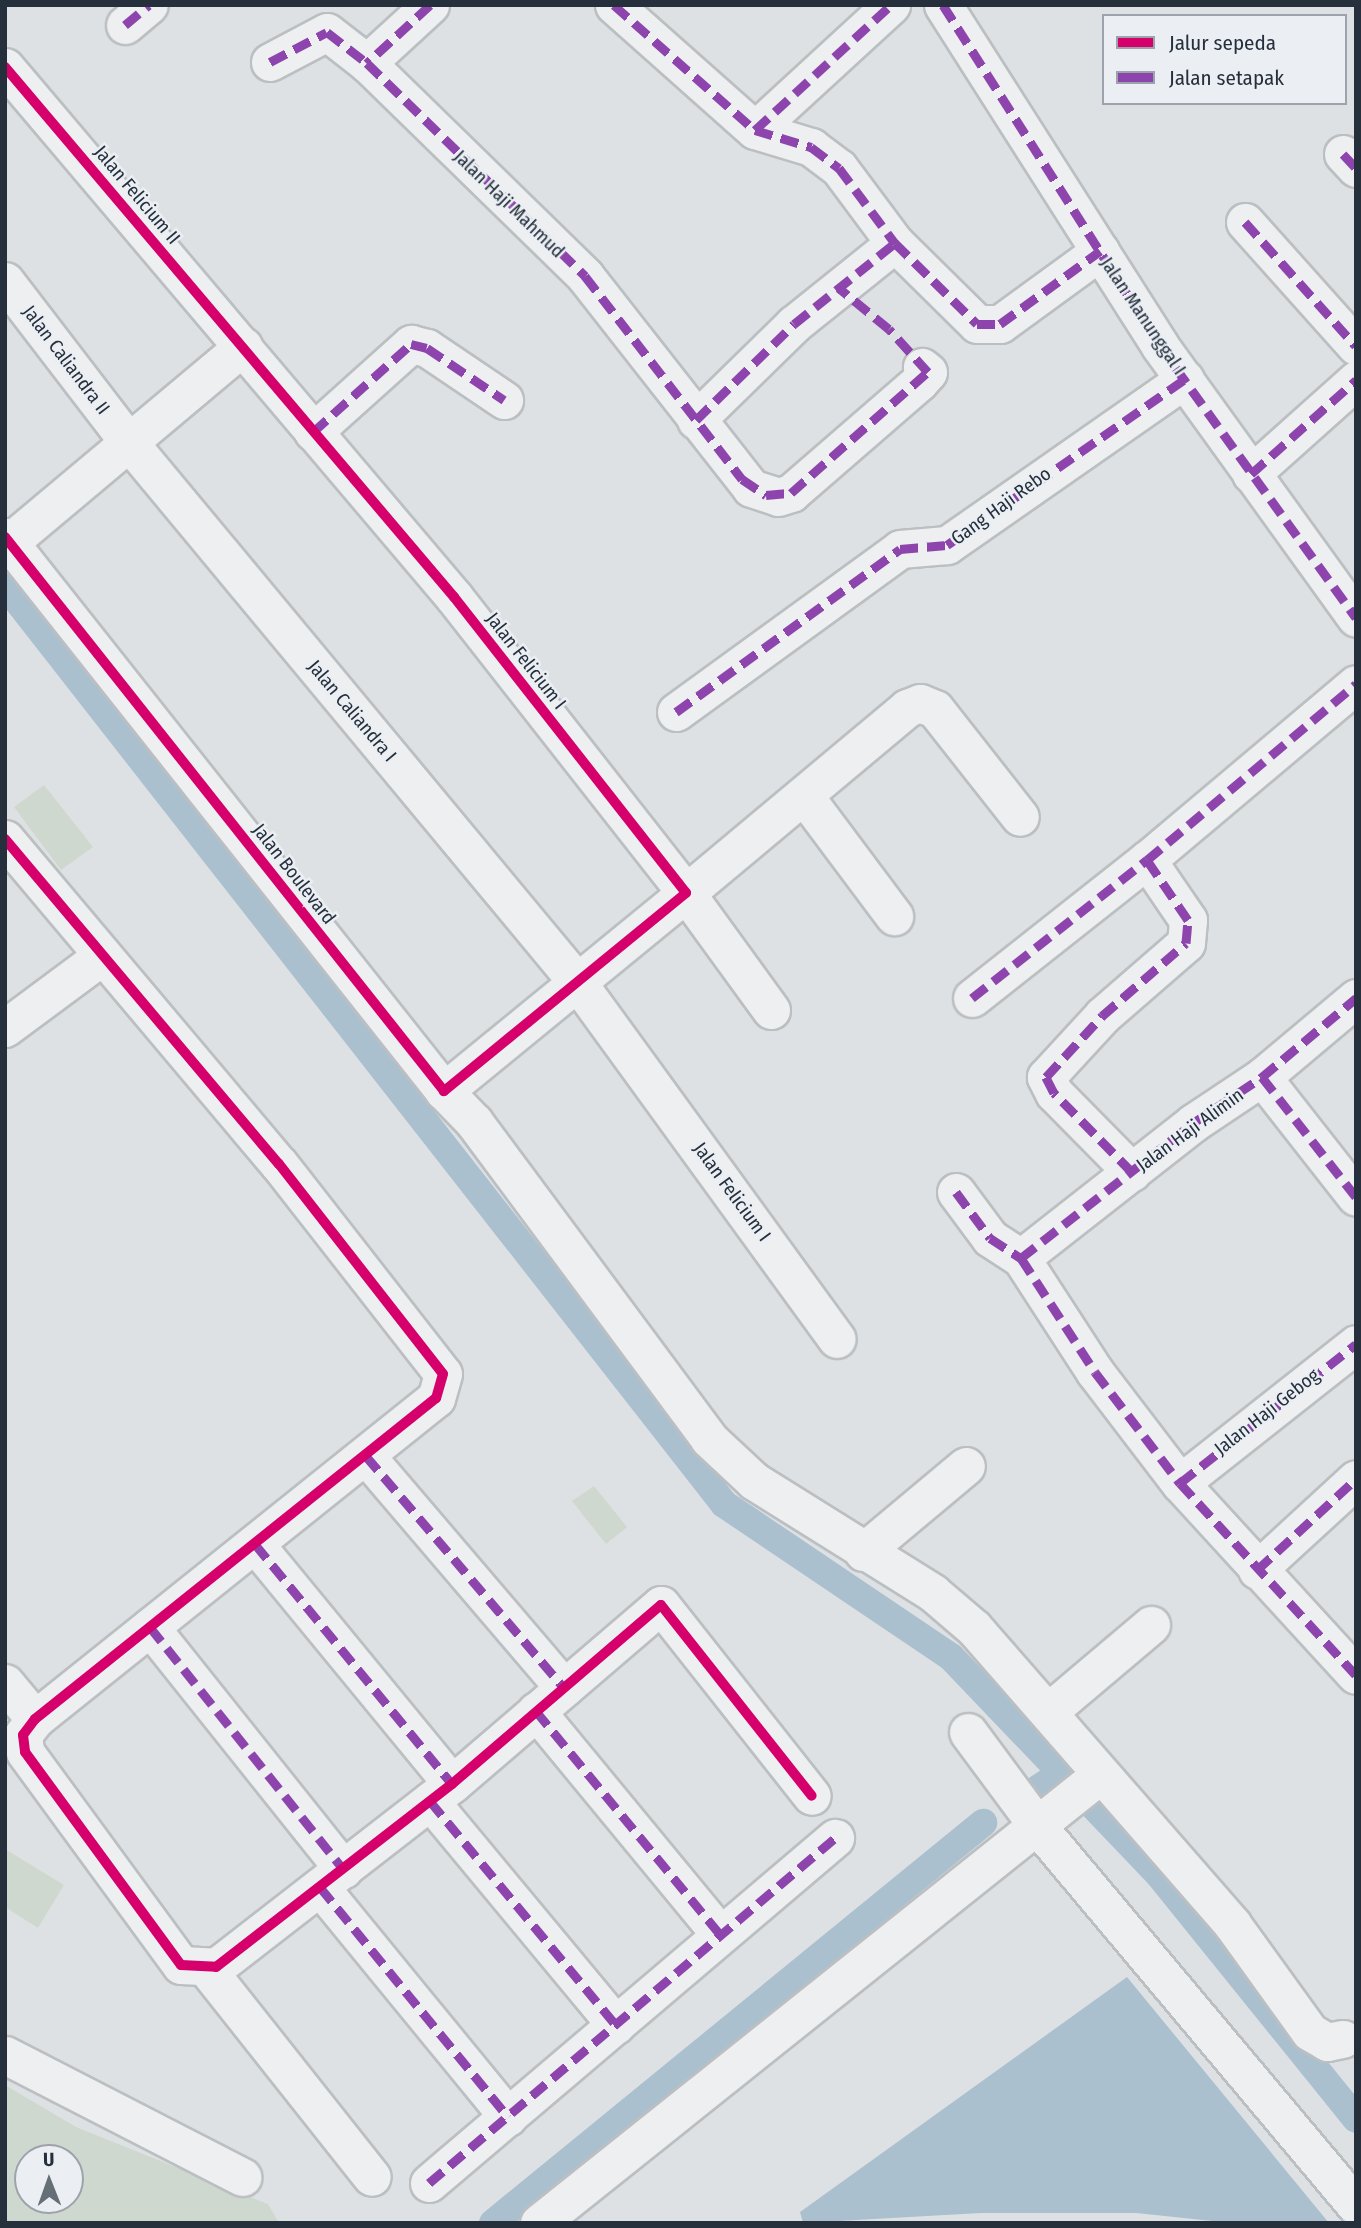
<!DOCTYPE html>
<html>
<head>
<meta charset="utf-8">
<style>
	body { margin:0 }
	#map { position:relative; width:1361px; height:2228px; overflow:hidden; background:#dee1e3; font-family:"Fira Sans Condensed",sans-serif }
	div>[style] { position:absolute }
	.green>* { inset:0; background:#cfd8ce }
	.water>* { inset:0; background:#abc0cf }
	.canal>* { height:28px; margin:-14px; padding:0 14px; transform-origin:14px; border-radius:14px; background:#abc0cf }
	.roads { filter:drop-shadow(2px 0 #bcbfc1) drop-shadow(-2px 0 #bcbfc1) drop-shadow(0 2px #bcbfc1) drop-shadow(0 -2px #bcbfc1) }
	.minor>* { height:37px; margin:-18.5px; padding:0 18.5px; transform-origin:18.5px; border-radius:18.5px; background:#edeff1 }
	.quiet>* { height:9px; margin-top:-4.5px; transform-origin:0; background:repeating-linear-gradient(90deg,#8e44ad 0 18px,transparent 0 27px) }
	.cycleway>* { height:10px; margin:-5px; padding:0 5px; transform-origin:5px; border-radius:5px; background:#d6006c }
	span { translate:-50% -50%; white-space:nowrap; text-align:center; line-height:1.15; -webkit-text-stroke:5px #ebeff4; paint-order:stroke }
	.street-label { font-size:19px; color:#25303c }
	.frame { position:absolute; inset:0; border:7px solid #25303c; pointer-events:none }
	.legend { position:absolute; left:1102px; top:14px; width:245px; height:91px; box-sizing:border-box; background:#ebeff4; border:2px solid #9ca3aa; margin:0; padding:9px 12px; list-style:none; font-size:21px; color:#25303c }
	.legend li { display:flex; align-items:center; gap:14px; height:35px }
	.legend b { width:35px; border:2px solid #9ca3aa }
	.north { position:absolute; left:14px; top:2144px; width:70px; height:70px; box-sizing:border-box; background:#ebeff4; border:2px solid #9ca3aa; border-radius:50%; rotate:359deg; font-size:19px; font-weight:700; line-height:28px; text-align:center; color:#25303c }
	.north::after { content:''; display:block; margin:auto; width:24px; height:32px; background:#666e76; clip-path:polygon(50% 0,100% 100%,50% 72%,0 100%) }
</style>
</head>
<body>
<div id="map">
	<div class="green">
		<i style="clip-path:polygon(44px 785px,93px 847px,61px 870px,14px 807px)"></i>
		<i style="clip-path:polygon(594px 1486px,627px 1527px,606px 1544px,572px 1501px)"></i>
		<i style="clip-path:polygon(5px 1849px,64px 1885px,38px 1928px,5px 1907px)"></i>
		<i style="clip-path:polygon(evenodd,5px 2085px,76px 2127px,268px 2204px,279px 2223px,5px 2223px,5px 2085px,28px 2158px,70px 2158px,70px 2200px,28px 2200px,28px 2158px)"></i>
	</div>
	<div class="water">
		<i style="clip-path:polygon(1127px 1977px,1329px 2223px,1231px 2223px,1136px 2213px,981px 2213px,803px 2223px,800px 2212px)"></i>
	</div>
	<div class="canal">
		<i style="left:5px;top:585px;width:1167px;rotate:51.96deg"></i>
		<i style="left:724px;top:1504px;width:274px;rotate:34deg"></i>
		<i style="left:951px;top:1657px;width:303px;rotate:46.3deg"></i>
		<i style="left:1160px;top:1876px;width:312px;rotate:51.1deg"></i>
		<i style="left:1039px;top:1788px;width:27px;rotate:-33deg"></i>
		<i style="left:493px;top:2223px;width:633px;rotate:-39.23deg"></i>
	</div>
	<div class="roads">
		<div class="minor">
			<i style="left:430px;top:5px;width:86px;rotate:137.4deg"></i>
			<i style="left:367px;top:63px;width:305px;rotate:44.3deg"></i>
			<i style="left:585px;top:276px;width:269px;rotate:51.9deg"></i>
			<i style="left:751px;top:488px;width:28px;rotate:18deg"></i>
			<i style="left:778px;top:497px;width:14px;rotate:-17deg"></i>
			<i style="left:791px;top:493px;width:169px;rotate:-40.9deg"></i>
			<i style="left:919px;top:382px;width:13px;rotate:-48deg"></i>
			<i style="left:928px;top:372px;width:8px;rotate:-140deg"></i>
			<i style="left:614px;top:5px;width:188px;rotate:41.6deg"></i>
			<i style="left:755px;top:130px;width:59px;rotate:16.9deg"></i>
			<i style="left:811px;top:147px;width:35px;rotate:37deg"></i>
			<i style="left:839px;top:168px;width:94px;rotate:53.3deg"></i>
			<i style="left:895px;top:243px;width:115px;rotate:44.6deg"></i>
			<i style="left:977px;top:324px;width:23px"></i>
			<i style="left:1000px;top:324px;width:124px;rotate:-36.1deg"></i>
			<i style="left:943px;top:5px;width:404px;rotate:57.5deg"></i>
			<i style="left:1160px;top:346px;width:335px;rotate:54.2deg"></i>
			<i style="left:125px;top:25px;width:31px;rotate:-40deg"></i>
			<i style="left:270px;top:62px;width:64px;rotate:-27.8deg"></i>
			<i style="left:327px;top:32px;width:51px;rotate:37.8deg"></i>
			<i style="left:5px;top:67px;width:695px;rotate:49.73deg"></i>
			<i style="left:454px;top:597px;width:376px;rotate:51.9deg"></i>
			<i style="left:686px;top:893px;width:313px;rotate:140.7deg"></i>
			<i style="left:444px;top:1091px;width:707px;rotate:-128.39deg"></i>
			<i style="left:755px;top:130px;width:185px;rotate:-42.6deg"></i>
			<i style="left:1343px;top:154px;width:19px;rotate:47deg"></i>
			<i style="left:1245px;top:222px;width:166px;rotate:48.2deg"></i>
			<i style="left:5px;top:281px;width:200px;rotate:52.5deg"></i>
			<i style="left:127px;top:440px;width:706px;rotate:50.29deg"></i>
			<i style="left:578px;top:983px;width:440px;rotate:54deg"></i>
			<i style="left:696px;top:420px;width:137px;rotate:-44.4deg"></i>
			<i style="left:794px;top:324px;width:129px;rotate:-38.7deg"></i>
			<i style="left:313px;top:432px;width:132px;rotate:-41.9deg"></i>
			<i style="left:411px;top:344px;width:16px;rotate:14deg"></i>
			<i style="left:427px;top:348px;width:93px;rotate:34deg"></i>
			<i style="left:1251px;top:474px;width:141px;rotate:-41.8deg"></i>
			<i style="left:5px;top:546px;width:311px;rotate:-40deg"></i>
			<i style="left:676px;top:712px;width:277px;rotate:-36deg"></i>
			<i style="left:900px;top:549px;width:47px;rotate:-4.9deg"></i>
			<i style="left:947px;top:545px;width:290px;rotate:-34.9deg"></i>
			<i style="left:805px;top:797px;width:149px;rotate:53.2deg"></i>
			<i style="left:5px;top:839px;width:425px;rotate:49.9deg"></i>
			<i style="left:279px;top:1164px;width:266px;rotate:52deg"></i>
			<i style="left:443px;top:1374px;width:25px;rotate:106deg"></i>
			<i style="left:436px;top:1398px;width:514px;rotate:141.32deg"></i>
			<i style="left:35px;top:1719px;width:20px;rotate:127deg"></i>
			<i style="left:23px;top:1735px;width:17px;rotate:83deg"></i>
			<i style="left:25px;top:1752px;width:264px;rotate:53.8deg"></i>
			<i style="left:181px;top:1965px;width:35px;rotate:3deg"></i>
			<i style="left:216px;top:1967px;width:299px;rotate:-37.8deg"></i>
			<i style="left:452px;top:1784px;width:275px;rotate:-40.6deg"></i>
			<i style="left:661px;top:1605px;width:243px;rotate:51.7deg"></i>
			<i style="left:972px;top:998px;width:223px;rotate:-38.3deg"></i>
			<i style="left:771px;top:1010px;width:145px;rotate:-126deg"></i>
			<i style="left:686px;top:893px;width:288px;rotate:-39.9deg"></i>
			<i style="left:907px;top:708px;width:14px;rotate:-21deg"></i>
			<i style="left:920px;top:703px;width:16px;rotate:22deg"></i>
			<i style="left:935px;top:709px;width:137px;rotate:51.8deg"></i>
			<i style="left:5px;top:1028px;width:121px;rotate:-36.6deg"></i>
			<i style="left:1262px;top:1077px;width:152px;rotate:51.9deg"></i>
			<i style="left:444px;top:1091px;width:43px;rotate:45.9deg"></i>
			<i style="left:474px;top:1122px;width:395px;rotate:53.4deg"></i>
			<i style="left:709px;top:1439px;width:62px;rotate:43deg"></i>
			<i style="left:754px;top:1481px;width:211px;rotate:32deg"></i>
			<i style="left:933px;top:1593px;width:54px;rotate:40.5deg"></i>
			<i style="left:974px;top:1628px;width:393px;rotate:48.9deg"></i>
			<i style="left:1232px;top:1924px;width:133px;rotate:54.2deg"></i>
			<i style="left:1310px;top:2032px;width:20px;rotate:30deg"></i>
			<i style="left:1327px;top:2042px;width:16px;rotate:-11deg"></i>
			<i style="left:1132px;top:1172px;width:111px;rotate:-134.6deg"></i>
			<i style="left:1054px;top:1093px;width:18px;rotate:-117deg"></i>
			<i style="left:1046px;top:1077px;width:83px;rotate:-47.4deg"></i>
			<i style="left:1102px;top:1016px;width:111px;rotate:-41deg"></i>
			<i style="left:1186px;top:943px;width:23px;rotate:-85deg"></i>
			<i style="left:1188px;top:920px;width:73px;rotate:-124.3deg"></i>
			<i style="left:1147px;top:860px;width:273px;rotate:-40.1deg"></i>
			<i style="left:956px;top:1192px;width:57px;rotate:53.5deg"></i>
			<i style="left:990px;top:1238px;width:37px;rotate:33deg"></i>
			<i style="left:1021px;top:1258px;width:136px;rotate:57deg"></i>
			<i style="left:1095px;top:1372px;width:140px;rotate:52.6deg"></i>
			<i style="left:1180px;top:1483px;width:260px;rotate:47.5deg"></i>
			<i style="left:1021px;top:1258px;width:219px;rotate:-38.1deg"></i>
			<i style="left:1193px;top:1123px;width:83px;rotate:-33.7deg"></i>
			<i style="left:1262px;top:1077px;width:123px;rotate:-40deg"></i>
			<i style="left:366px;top:1456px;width:305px;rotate:49.5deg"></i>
			<i style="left:1180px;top:1483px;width:224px;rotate:-38.3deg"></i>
			<i style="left:255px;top:1544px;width:310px;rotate:50.6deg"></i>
			<i style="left:863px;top:1552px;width:134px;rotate:-39.9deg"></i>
			<i style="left:1257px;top:1570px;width:134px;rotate:-42.6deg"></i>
			<i style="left:150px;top:1627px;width:310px;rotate:51.4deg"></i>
			<i style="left:5px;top:1683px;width:47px;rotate:50.2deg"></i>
			<i style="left:536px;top:1711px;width:289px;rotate:50.5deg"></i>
			<i style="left:1048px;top:1712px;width:135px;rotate:-40.2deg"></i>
			<i style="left:968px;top:1732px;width:119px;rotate:53.5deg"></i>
			<i style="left:1039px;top:1828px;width:493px;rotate:50deg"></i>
			<i style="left:430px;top:1801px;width:291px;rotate:50.3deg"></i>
			<i style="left:320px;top:1887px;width:297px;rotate:50.7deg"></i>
			<i style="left:207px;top:1969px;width:265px;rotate:51.6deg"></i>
			<i style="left:5px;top:2055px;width:267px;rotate:27.2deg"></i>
			<i style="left:429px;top:2183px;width:533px;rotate:-40.36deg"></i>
			<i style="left:539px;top:2223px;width:719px;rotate:-38.62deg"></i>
		</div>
	</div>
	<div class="quiet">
		<i style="left:430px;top:5px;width:86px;rotate:137.4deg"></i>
		<i style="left:367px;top:63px;width:305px;rotate:44.3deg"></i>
		<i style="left:585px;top:276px;width:257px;rotate:52.3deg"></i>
		<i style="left:742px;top:479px;width:29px;rotate:34deg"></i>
		<i style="left:766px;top:495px;width:25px;rotate:-5deg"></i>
		<i style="left:791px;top:493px;width:183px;rotate:-41.5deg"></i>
		<i style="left:928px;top:372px;width:58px;rotate:-132.2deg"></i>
		<i style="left:889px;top:329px;width:65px;rotate:-140.6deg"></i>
		<i style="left:614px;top:5px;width:188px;rotate:41.6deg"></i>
		<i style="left:755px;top:130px;width:59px;rotate:16.9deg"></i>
		<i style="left:811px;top:147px;width:35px;rotate:37deg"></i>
		<i style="left:839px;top:168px;width:94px;rotate:53.3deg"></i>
		<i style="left:895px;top:243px;width:115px;rotate:44.6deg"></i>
		<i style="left:977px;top:324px;width:23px"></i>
		<i style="left:1000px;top:324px;width:124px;rotate:-36.1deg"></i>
		<i style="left:943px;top:5px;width:404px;rotate:57.5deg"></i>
		<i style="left:1160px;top:346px;width:335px;rotate:54.2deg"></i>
		<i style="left:125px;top:25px;width:31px;rotate:-40deg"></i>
		<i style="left:270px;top:62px;width:64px;rotate:-27.8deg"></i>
		<i style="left:327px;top:32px;width:51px;rotate:37.8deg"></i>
		<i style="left:755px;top:130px;width:185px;rotate:-42.6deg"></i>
		<i style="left:1343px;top:154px;width:19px;rotate:47deg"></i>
		<i style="left:1245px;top:222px;width:166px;rotate:48.2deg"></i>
		<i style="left:696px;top:420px;width:137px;rotate:-44.4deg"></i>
		<i style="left:794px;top:324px;width:129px;rotate:-38.7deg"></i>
		<i style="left:313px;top:432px;width:132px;rotate:-41.9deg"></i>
		<i style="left:411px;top:344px;width:16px;rotate:14deg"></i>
		<i style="left:427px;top:348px;width:93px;rotate:34deg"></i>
		<i style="left:1251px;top:474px;width:141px;rotate:-41.8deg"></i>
		<i style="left:676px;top:712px;width:277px;rotate:-36deg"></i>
		<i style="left:900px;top:549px;width:47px;rotate:-4.9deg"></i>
		<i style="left:947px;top:545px;width:290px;rotate:-34.9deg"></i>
		<i style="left:972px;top:998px;width:223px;rotate:-38.3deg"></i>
		<i style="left:1262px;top:1077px;width:152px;rotate:51.9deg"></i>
		<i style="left:1132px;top:1172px;width:111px;rotate:-134.6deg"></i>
		<i style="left:1054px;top:1093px;width:18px;rotate:-117deg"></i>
		<i style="left:1046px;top:1077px;width:83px;rotate:-47.4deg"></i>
		<i style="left:1102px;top:1016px;width:111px;rotate:-41deg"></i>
		<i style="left:1186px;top:943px;width:23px;rotate:-85deg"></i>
		<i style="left:1188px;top:920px;width:73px;rotate:-124.3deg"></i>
		<i style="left:1147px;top:860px;width:273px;rotate:-40.1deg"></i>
		<i style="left:956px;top:1192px;width:57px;rotate:53.5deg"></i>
		<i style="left:990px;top:1238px;width:37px;rotate:33deg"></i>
		<i style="left:1021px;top:1258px;width:136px;rotate:57deg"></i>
		<i style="left:1095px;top:1372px;width:140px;rotate:52.6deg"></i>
		<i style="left:1180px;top:1483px;width:260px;rotate:47.5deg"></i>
		<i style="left:1021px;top:1258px;width:219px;rotate:-38.1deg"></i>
		<i style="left:1193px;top:1123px;width:83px;rotate:-33.7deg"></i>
		<i style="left:1262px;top:1077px;width:123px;rotate:-40deg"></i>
		<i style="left:366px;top:1456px;width:305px;rotate:49.5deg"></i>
		<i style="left:1180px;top:1483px;width:224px;rotate:-38.3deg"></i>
		<i style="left:255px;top:1544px;width:310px;rotate:50.6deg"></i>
		<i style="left:1257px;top:1570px;width:134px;rotate:-42.6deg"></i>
		<i style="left:150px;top:1627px;width:310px;rotate:51.4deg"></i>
		<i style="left:536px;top:1711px;width:289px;rotate:50.5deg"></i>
		<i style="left:430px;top:1801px;width:291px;rotate:50.3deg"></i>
		<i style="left:320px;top:1887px;width:297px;rotate:50.7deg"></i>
		<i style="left:429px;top:2183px;width:533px;rotate:-40.36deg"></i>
	</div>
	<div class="cycleway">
		<i style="left:5px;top:67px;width:695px;rotate:49.73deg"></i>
		<i style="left:454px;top:597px;width:376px;rotate:51.9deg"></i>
		<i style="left:686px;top:893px;width:313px;rotate:140.7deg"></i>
		<i style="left:444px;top:1091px;width:707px;rotate:-128.39deg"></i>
		<i style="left:5px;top:839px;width:425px;rotate:49.9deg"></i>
		<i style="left:279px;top:1164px;width:266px;rotate:52deg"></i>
		<i style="left:443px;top:1374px;width:25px;rotate:106deg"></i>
		<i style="left:436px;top:1398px;width:514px;rotate:141.32deg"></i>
		<i style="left:35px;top:1719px;width:20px;rotate:127deg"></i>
		<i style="left:23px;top:1735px;width:17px;rotate:83deg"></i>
		<i style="left:25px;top:1752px;width:264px;rotate:53.8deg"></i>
		<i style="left:181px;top:1965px;width:35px;rotate:3deg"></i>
		<i style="left:216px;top:1967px;width:299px;rotate:-37.8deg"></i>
		<i style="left:452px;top:1784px;width:275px;rotate:-40.6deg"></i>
		<i style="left:661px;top:1605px;width:243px;rotate:51.7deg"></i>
	</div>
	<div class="street-label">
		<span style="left:137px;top:195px;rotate:50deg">Jalan Felicium II</span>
		<span style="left:509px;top:204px;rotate:44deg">Jalan Haji Mahmud</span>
		<span style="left:1143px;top:316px;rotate:56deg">Jalan Manunggal I</span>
		<span style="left:66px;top:360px;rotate:53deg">Jalan Caliandra II</span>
		<span style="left:1001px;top:506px;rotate:-36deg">Gang Haji Rebo</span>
		<span style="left:526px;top:661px;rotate:52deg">Jalan Felicium I</span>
		<span style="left:352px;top:711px;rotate:50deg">Jalan Caliandra I</span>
		<span style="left:294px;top:874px;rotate:52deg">Jalan Boulevard</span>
		<span style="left:1190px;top:1130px;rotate:-36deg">Jalan Haji Alimin</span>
		<span style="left:732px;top:1192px;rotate:54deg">Jalan Felicium I</span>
		<span style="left:1267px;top:1412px;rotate:-38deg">Jalan Haji Gebog</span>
	</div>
	<div class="frame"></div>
	<ul class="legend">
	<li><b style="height:9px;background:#d6006c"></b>Jalur sepeda</li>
	<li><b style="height:9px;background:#8e44ad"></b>Jalan setapak</li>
	</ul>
	<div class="north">U</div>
</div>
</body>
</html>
